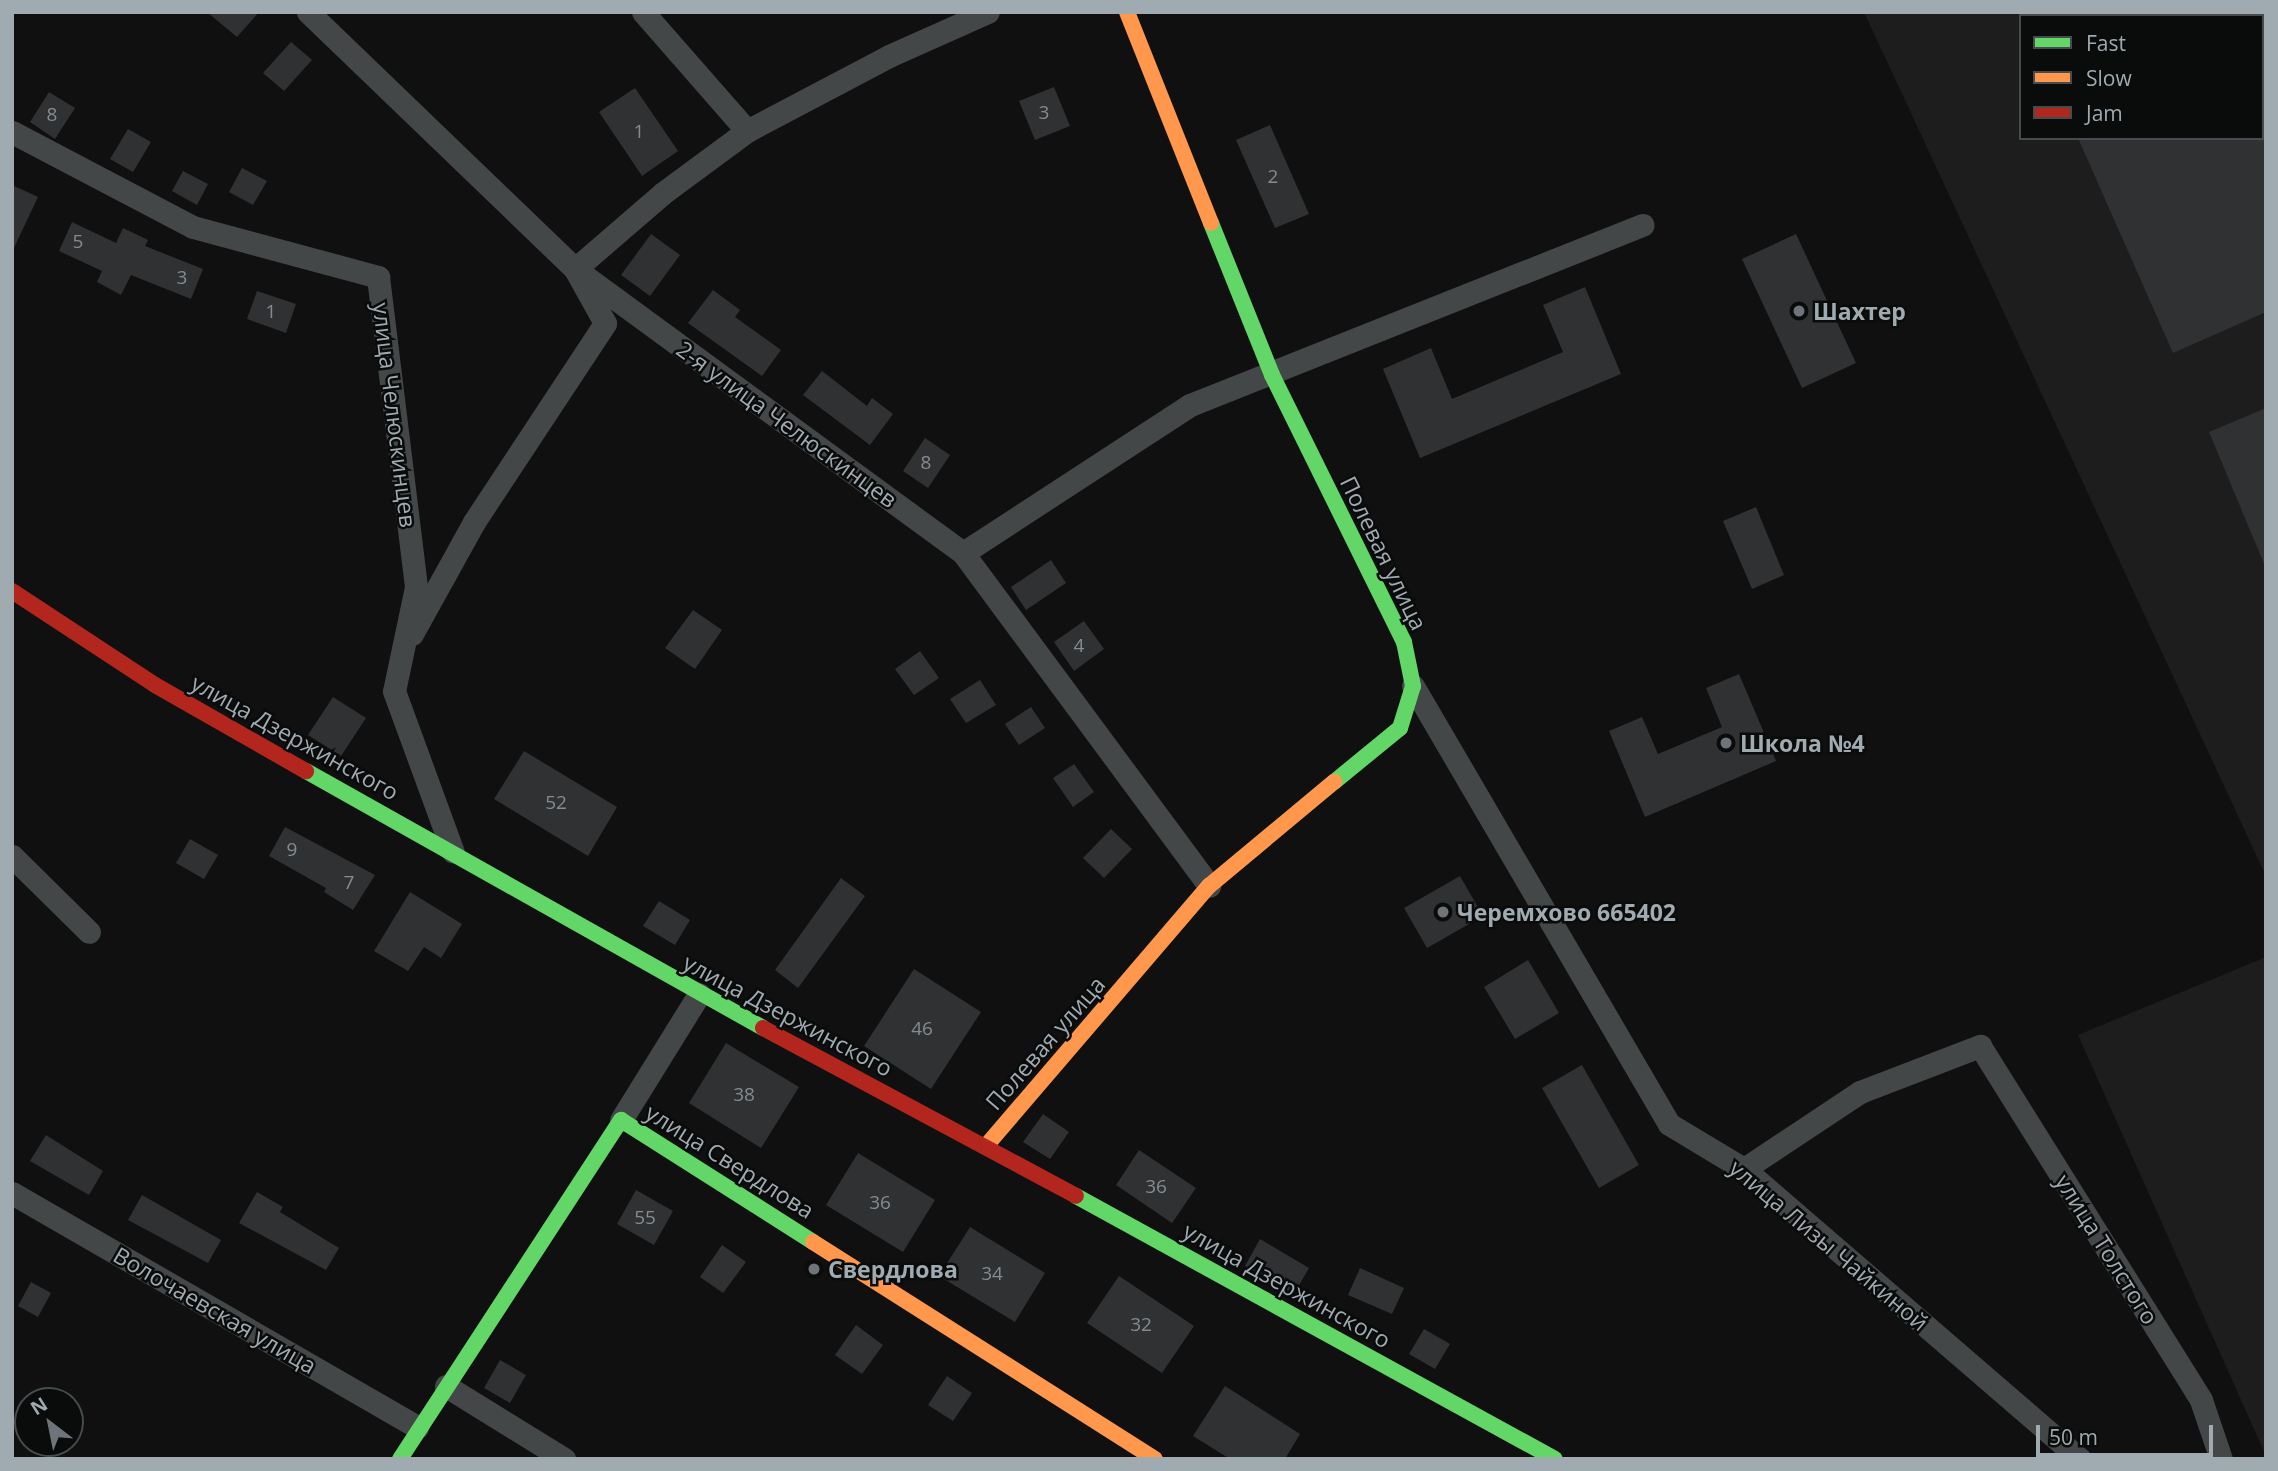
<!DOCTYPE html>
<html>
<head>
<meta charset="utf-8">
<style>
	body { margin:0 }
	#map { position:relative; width:2278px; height:1471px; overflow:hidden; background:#101010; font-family:"Open Sans",sans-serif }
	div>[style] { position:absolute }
	.built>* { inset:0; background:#1d1d1e }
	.building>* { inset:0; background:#303133 }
	.street>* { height:23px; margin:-11.5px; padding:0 11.5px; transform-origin:11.5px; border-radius:11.5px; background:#444748 }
	.fast>* { height:16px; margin:-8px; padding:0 8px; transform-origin:8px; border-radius:8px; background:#63d668 }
	.slow>* { height:16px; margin:-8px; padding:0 8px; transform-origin:8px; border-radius:8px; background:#ff974d }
	.jam>* { height:16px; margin:-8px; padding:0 8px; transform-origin:8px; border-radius:8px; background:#b3261e }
	.dots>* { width:19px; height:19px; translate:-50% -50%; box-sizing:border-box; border:4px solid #0a0b0b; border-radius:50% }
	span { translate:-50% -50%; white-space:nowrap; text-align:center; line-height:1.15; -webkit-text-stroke:5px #0a0b0b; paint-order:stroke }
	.number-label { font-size:19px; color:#848c92 }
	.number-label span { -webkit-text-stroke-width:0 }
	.poi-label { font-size:23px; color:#a0aab1; font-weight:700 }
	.left { translate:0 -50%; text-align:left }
	.street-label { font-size:23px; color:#a0aab1 }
	.frame { position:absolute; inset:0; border:14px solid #a0aab1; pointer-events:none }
	.legend { position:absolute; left:2019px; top:14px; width:245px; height:126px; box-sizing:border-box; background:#0a0b0b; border:2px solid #464b4d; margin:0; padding:9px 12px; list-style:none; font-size:21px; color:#a0aab1 }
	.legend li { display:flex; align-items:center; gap:14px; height:35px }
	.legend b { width:35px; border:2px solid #464b4d }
	.north { position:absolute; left:14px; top:1387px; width:70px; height:70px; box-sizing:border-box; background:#0a0b0b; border:2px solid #464b4d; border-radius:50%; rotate:328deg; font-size:19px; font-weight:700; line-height:28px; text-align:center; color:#a0aab1 }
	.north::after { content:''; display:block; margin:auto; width:24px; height:32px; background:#6e7479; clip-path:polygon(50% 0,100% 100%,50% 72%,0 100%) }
	.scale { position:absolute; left:2036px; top:1425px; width:177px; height:32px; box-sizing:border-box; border:4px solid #a0aab1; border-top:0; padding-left:9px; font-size:21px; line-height:24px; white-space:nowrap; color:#a0aab1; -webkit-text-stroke:5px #0a0b0b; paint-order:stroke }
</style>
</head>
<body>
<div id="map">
	<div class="built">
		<i style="clip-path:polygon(evenodd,1864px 12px,2266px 12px,2266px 876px,1864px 12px,2021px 16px,2262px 16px,2262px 138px,2021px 138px,2021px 16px)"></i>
		<i style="clip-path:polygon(2266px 957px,2266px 1456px,2078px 1035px)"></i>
	</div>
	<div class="building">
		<i style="clip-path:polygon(207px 12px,259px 12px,237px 37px)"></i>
		<i style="clip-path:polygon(291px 42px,312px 60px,284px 91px,263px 73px)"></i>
		<i style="clip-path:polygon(1054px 87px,1070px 126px,1035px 140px,1019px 101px)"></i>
		<i style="clip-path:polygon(635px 88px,678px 151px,642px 176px,599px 112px)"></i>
		<i style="clip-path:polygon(49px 92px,75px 108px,55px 139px,30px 122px)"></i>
		<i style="clip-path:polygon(1270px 125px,1309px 214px,1275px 228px,1236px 140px)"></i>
		<i style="clip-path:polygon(128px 129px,151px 142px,133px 172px,110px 159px)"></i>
		<i style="clip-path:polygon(2078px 138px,2266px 138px,2266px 312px,2173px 353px)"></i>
		<i style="clip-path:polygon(242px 168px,267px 181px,253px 205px,229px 192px)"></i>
		<i style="clip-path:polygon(183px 171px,208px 184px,197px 205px,172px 191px)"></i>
		<i style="clip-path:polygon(12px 185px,38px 197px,12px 252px)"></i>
		<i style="clip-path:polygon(72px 222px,116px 243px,123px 228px,148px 240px,145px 246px,203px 269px,191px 299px,131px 275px,121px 295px,97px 282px,102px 271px,59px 251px)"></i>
		<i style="clip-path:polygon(651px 234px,680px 255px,650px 296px,621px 275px)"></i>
		<i style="clip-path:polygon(1796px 234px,1856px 363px,1802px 388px,1742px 259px)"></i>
		<i style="clip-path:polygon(1585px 287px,1621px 374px,1420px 458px,1383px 369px,1431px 348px,1452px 399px,1563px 352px,1543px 305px)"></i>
		<i style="clip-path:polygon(713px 290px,740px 310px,735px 317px,781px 350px,762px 376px,688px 323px)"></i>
		<i style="clip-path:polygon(257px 291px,296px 304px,286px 333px,247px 319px)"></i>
		<i style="clip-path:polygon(822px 371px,867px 406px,872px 398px,893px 414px,870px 445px,803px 395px)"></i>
		<i style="clip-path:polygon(2266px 408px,2266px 566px,2265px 566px,2209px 432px)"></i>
		<i style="clip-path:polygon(925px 438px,950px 455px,928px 488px,903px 471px)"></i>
		<i style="clip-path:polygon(1756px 507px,1784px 575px,1752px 589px,1723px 521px)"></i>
		<i style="clip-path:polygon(1051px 560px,1066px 583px,1026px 610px,1011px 587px)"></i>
		<i style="clip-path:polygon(693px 610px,722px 630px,695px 669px,665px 648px)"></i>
		<i style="clip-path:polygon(1084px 621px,1104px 649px,1074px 671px,1054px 642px)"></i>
		<i style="clip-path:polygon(920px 651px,939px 678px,914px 695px,895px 669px)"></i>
		<i style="clip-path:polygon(1739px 674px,1776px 761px,1645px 817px,1609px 731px,1642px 717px,1658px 754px,1722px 727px,1706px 688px)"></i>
		<i style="clip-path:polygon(980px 680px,996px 705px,966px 723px,950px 699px)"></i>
		<i style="clip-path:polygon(333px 697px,366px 718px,341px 756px,308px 735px)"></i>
		<i style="clip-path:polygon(1031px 707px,1045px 728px,1019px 745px,1005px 724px)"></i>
		<i style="clip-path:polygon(524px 751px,617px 807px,588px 856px,494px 799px)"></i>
		<i style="clip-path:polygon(1074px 764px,1094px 792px,1073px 807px,1053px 778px)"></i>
		<i style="clip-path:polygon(285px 827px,375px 875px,353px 910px,324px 892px,326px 888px,269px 856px)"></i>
		<i style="clip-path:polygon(1111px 829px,1132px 849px,1104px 878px,1083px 858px)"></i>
		<i style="clip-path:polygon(190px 839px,218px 855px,204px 879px,176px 863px)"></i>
		<i style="clip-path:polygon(1460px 876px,1483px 916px,1427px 948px,1404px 908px)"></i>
		<i style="clip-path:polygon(841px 878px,865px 896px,798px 988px,775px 970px)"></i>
		<i style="clip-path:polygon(410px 892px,462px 924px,441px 958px,424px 947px,408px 971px,374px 951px)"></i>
		<i style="clip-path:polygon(659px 901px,690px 920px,675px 945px,643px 926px)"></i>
		<i style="clip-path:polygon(1528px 960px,1559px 1013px,1515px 1039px,1484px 987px)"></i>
		<i style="clip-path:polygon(914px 969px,981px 1012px,931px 1089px,864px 1046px)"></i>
		<i style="clip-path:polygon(726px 1043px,799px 1087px,761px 1148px,689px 1103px)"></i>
		<i style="clip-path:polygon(1582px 1065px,1639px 1165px,1599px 1188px,1542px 1088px)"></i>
		<i style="clip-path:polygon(1043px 1114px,1069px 1132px,1050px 1159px,1023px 1142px)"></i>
		<i style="clip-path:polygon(46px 1135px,103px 1171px,89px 1195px,30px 1161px)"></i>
		<i style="clip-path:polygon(1139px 1150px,1196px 1188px,1172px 1223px,1116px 1185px)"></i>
		<i style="clip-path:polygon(858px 1153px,935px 1200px,903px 1252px,826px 1205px)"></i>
		<i style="clip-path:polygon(636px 1190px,673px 1211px,654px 1245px,617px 1224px)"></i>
		<i style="clip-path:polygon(257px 1192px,283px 1207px,280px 1212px,339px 1248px,326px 1270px,239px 1223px)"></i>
		<i style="clip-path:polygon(142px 1195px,221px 1240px,208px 1263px,128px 1220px)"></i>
		<i style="clip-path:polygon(970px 1227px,1045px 1273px,1015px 1322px,939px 1276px)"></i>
		<i style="clip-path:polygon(1260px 1239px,1309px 1268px,1294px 1294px,1245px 1266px)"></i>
		<i style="clip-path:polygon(722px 1245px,746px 1262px,723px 1293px,700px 1277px)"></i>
		<i style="clip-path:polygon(1360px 1268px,1404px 1288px,1392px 1314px,1348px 1295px)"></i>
		<i style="clip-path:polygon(1119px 1276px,1194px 1326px,1162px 1373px,1087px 1323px)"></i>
		<i style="clip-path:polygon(31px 1282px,51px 1293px,38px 1317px,18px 1306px)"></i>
		<i style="clip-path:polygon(856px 1325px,883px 1345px,862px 1374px,835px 1355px)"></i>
		<i style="clip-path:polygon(1424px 1329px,1450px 1344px,1435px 1369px,1409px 1354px)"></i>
		<i style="clip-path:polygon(500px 1360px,526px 1375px,510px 1403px,484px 1388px)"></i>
		<i style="clip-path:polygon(947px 1376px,972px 1393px,953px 1421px,928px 1405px)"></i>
		<i style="clip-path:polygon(1225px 1386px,1300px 1434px,1285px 1459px,1230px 1459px,1193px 1436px)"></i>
	</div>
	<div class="street">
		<i style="left:308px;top:12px;width:371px;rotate:43.9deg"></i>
		<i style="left:575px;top:269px;width:481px;rotate:36.2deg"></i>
		<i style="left:963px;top:553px;width:414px;rotate:53.5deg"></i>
		<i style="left:643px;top:12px;width:158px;rotate:48.8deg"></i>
		<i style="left:12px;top:132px;width:204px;rotate:27.7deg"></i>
		<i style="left:193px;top:227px;width:192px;rotate:15.1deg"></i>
		<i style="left:378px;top:277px;width:312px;rotate:83deg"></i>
		<i style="left:416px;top:587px;width:106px;rotate:101.9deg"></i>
		<i style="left:394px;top:691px;width:171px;rotate:69.9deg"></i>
		<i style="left:963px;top:553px;width:271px;rotate:-33.1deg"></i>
		<i style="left:1190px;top:405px;width:487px;rotate:-21.7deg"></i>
		<i style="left:412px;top:634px;width:128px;rotate:-61deg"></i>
		<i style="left:474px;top:522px;width:238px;rotate:-56.6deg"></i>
		<i style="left:605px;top:323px;width:62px;rotate:-119.1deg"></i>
		<i style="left:575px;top:269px;width:116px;rotate:-40.8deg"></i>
		<i style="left:663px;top:193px;width:104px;rotate:-36.4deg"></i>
		<i style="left:747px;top:131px;width:161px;rotate:-27.8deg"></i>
		<i style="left:889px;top:56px;width:108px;rotate:-24deg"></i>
		<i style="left:1413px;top:686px;width:507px;rotate:59.69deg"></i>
		<i style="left:1669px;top:1124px;width:87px;rotate:31deg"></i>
		<i style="left:1744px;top:1169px;width:444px;rotate:40.8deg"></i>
		<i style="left:12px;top:856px;width:108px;rotate:44.6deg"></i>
		<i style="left:621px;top:1120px;width:148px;rotate:-58.2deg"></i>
		<i style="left:1744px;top:1169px;width:139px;rotate:-33.6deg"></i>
		<i style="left:1860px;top:1092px;width:129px;rotate:-21deg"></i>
		<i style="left:1980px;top:1046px;width:417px;rotate:58deg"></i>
		<i style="left:2201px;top:1400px;width:62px;rotate:71.3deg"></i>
		<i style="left:12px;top:1193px;width:468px;rotate:30deg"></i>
		<i style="left:446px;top:1386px;width:139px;rotate:31.7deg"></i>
	</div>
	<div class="fast">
		<i style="left:1211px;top:223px;width:164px;rotate:68.1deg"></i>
		<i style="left:1272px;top:375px;width:298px;rotate:63.7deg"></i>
		<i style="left:1404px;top:642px;width:45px;rotate:78.4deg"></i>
		<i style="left:1413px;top:686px;width:44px;rotate:107.2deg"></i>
		<i style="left:1400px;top:728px;width:85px;rotate:140.7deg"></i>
		<i style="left:306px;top:771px;width:524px;rotate:29.35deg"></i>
		<i style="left:1076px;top:1196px;width:546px;rotate:28.77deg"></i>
		<i style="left:400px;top:1459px;width:405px;rotate:-56.9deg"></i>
		<i style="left:621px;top:1120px;width:227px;rotate:32.4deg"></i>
	</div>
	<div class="slow">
		<i style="left:1127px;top:12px;width:227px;rotate:68.3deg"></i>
		<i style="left:986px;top:1146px;width:343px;rotate:-49.4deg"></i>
		<i style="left:1209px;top:886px;width:163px;rotate:-39.8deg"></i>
		<i style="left:813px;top:1242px;width:405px;rotate:32.4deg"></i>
	</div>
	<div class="jam">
		<i style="left:12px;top:591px;width:171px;rotate:33.3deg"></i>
		<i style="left:155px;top:685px;width:174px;rotate:29.7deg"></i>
		<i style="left:763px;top:1028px;width:355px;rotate:28.2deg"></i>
	</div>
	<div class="dots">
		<i style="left:1799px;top:311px;background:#6e7479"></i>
		<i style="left:1726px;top:743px;background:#6e7479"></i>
		<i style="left:1443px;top:912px;background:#6e7479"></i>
		<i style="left:814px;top:1269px;background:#6e7479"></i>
	</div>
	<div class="number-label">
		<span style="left:1044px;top:113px">3</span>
		<span style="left:52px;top:115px">8</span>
		<span style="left:639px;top:132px">1</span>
		<span style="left:1273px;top:177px">2</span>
		<span style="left:78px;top:242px">5</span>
		<span style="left:182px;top:278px">3</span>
		<span style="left:271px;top:312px">1</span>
		<span style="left:926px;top:463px">8</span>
		<span style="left:1079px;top:646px">4</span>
		<span style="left:556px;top:803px">52</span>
		<span style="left:292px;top:850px">9</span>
		<span style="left:349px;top:883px">7</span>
		<span style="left:922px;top:1029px">46</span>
		<span style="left:744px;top:1095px">38</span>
		<span style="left:1156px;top:1187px">36</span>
		<span style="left:880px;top:1203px">36</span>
		<span style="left:645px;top:1218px">55</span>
		<span style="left:992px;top:1274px">34</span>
		<span style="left:1141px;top:1325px">32</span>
	</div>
	<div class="poi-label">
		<span class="left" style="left:1813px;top:311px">Шахтер</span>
		<span class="left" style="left:1740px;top:743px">Школа №4</span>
		<span class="left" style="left:1457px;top:912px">Черемхово 665402</span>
		<span class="left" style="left:828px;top:1269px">Свердлова</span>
	</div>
	<div class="street-label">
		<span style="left:395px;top:415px;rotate:83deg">улица Челюскинцев</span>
		<span style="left:787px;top:424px;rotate:36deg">2-я улица Челюскинцев</span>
		<span style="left:1384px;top:553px;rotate:64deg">Полевая улица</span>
		<span style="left:295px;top:737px;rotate:29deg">улица Дзержинского</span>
		<span style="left:788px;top:1015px;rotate:28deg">улица Дзержинского</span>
		<span style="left:1045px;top:1043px;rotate:-49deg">Полевая улица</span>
		<span style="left:730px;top:1161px;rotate:32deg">улица Свердлова</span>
		<span style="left:1829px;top:1245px;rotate:40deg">улица Лизы Чайкиной</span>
		<span style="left:2107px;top:1249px;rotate:58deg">улица Толстого</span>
		<span style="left:1287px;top:1285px;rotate:29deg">улица Дзержинского</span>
		<span style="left:215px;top:1310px;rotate:30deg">Волочаевская улица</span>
	</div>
	<div class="frame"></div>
	<ul class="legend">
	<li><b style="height:9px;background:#63d668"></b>Fast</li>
	<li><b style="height:9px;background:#ff974d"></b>Slow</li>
	<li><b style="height:9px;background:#b3261e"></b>Jam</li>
	</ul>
	<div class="north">N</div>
	<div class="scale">50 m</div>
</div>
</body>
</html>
